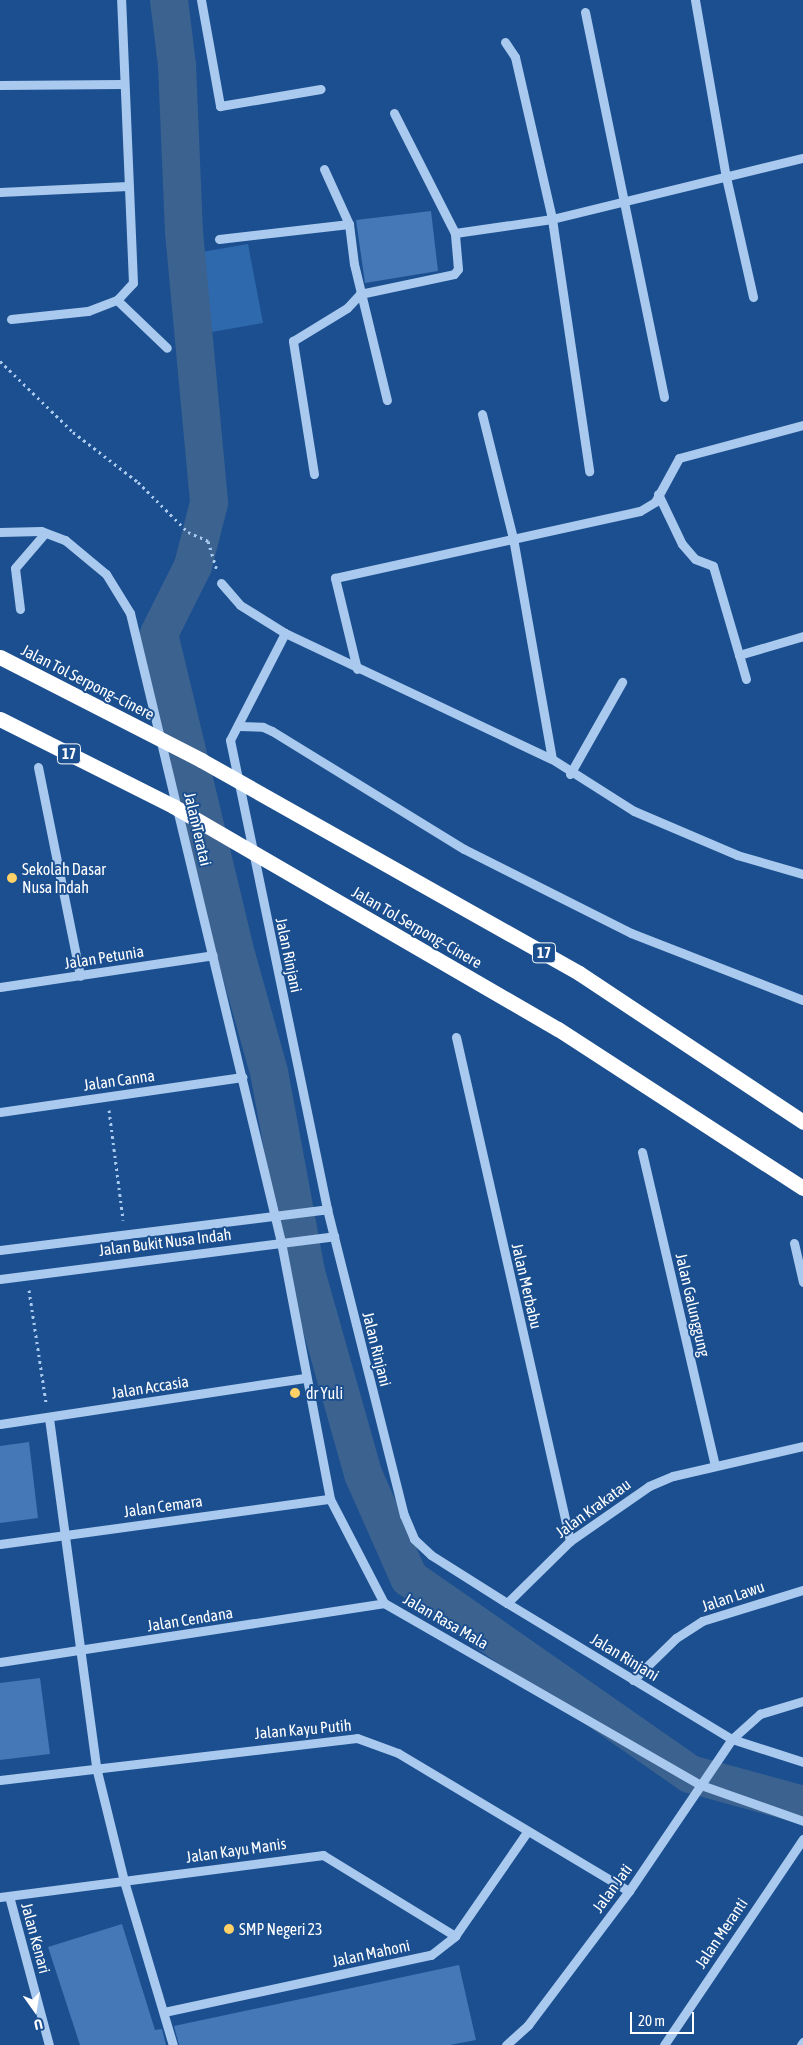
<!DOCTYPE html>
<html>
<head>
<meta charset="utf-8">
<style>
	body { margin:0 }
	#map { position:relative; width:803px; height:2045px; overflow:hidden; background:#1b4f8f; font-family:"Asap Condensed",sans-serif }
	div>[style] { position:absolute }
	.green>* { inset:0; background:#2e69ad }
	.river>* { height:38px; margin:-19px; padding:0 19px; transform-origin:19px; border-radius:19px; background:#3c6290 }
	.building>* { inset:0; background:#4478b7 }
	.path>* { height:3px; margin-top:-1.5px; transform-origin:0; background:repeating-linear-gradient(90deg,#a9c9ee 0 2.5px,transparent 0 6.5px) }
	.minor>* { height:9px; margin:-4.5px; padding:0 4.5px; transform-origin:4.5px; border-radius:4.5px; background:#a9c9ee }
	.highway>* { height:15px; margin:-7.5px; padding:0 7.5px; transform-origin:7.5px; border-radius:7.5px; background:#fff }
	.dots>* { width:14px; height:14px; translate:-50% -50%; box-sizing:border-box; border:2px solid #1b4f8f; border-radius:50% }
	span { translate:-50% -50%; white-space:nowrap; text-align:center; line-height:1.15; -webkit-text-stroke:4px #1b4f8f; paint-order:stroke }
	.shield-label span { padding:1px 4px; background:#1b4f8f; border:1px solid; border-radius:4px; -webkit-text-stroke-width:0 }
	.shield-label { font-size:15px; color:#fff; font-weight:700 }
	.street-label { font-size:16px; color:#fff }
	.poi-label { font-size:16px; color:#fff }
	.left { translate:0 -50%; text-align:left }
	.north { position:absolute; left:10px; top:1985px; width:50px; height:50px; -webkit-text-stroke:4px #1b4f8f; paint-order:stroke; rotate:167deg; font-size:14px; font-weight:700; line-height:20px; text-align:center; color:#fff }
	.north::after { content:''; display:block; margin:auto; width:18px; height:22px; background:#fff; clip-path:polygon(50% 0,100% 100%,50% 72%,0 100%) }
	.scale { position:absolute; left:630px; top:2012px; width:64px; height:22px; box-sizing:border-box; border:2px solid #fff; border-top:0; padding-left:6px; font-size:15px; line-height:18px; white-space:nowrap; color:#fff; -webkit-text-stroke:4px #1b4f8f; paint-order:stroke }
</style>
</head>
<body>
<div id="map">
	<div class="green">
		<i style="clip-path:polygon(248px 244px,263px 323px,212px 332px,196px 253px)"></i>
	</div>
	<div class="river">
		<i style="left:169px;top:0;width:65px;rotate:83deg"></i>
		<i style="left:177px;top:65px;width:167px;rotate:87.6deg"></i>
		<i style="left:184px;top:232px;width:272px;rotate:84.7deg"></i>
		<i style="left:209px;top:503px;width:65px;rotate:104.3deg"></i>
		<i style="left:193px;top:566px;width:76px;rotate:116.6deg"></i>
		<i style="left:159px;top:634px;width:333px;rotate:76.5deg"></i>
		<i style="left:237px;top:958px;width:118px;rotate:74.3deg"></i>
		<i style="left:269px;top:1072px;width:203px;rotate:79.5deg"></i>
		<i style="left:306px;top:1272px;width:210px;rotate:74.2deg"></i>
		<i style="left:363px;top:1474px;width:114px;rotate:66.1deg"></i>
		<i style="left:409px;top:1578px;width:343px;rotate:34.9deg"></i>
		<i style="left:690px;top:1774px;width:117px;rotate:15.3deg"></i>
	</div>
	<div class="building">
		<i style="clip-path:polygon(431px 211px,438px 271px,365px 283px,356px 220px)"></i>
		<i style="clip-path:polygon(29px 1442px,38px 1518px,0 1523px,0 1446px)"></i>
		<i style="clip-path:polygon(40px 1678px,50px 1754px,0 1760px,0 1683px)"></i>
		<i style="clip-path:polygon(122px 1924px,155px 2030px,162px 2029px,166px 2045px,80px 2045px,48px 1947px)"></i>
		<i style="clip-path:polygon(459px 1965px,476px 2040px,450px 2045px,179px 2045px,174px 2026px)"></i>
	</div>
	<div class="path">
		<i style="left:0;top:361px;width:102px;rotate:44.2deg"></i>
		<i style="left:73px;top:432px;width:82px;rotate:37.6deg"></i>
		<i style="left:138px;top:482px;width:71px;rotate:45deg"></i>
		<i style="left:188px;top:532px;width:22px;rotate:24deg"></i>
		<i style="left:208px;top:541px;width:30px;rotate:73deg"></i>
		<i style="left:109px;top:1110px;width:111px;rotate:82.7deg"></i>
		<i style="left:29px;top:1290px;width:113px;rotate:81.4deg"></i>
	</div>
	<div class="minor">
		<i style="left:201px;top:0;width:108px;rotate:79.8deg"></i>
		<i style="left:220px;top:106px;width:102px;rotate:-9.6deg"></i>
		<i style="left:695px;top:0;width:180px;rotate:80.1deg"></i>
		<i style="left:726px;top:177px;width:123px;rotate:77.3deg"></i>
		<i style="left:585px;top:12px;width:393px;rotate:78.4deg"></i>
		<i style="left:505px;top:42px;width:18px;rotate:56deg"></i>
		<i style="left:515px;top:57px;width:166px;rotate:77.1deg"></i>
		<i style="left:552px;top:219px;width:255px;rotate:81.6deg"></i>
		<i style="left:0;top:85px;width:123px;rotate:-0.5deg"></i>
		<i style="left:394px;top:113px;width:135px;rotate:63.1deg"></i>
		<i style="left:324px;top:169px;width:60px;rotate:65.6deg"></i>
		<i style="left:349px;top:224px;width:40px;rotate:82.9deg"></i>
		<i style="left:354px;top:264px;width:140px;rotate:76.4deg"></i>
		<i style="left:0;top:192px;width:128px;rotate:-2.7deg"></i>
		<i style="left:219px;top:239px;width:131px;rotate:-6.6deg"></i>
		<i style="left:117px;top:300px;width:69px;rotate:43.8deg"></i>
		<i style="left:11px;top:319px;width:77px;rotate:-5.9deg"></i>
		<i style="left:88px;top:311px;width:31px;rotate:-21deg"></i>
		<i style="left:117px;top:300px;width:23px;rotate:-47deg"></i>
		<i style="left:133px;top:283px;width:283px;rotate:-92.4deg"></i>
		<i style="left:482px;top:414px;width:128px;rotate:76deg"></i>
		<i style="left:513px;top:538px;width:224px;rotate:80deg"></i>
		<i style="left:314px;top:474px;width:135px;rotate:-99deg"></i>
		<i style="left:293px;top:341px;width:63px;rotate:-31.4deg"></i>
		<i style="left:347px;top:308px;width:19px;rotate:-47deg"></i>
		<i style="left:360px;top:294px;width:96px;rotate:-12deg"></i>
		<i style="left:454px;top:274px;width:6px;rotate:-51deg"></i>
		<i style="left:458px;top:269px;width:36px;rotate:-95deg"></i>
		<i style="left:455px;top:233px;width:98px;rotate:-8.2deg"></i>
		<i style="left:552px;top:219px;width:258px;rotate:-13.7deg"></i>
		<i style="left:658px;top:494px;width:55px;rotate:64.4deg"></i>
		<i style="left:682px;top:544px;width:20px;rotate:49deg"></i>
		<i style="left:695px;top:559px;width:19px;rotate:21deg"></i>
		<i style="left:713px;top:566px;width:93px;rotate:73.7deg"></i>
		<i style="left:0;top:532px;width:41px;rotate:-1.4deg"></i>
		<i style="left:41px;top:531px;width:26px;rotate:21deg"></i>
		<i style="left:65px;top:540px;width:53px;rotate:39.7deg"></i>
		<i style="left:106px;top:574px;width:46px;rotate:58.4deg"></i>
		<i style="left:130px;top:613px;width:647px;rotate:76.5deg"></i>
		<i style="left:281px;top:1242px;width:262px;rotate:79.2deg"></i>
		<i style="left:330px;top:1499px;width:117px;rotate:62.6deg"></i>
		<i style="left:384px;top:1603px;width:366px;rotate:29.9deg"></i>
		<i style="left:701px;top:1785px;width:108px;rotate:19.4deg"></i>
		<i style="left:221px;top:583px;width:29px;rotate:49deg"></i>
		<i style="left:240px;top:605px;width:53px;rotate:31.9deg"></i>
		<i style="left:285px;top:633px;width:295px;rotate:25.3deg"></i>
		<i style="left:552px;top:759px;width:97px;rotate:32.4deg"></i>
		<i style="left:634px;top:811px;width:112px;rotate:23.1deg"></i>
		<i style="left:737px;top:855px;width:69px;rotate:16.1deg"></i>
		<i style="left:20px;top:609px;width:41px;rotate:-97deg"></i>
		<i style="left:15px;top:568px;width:46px;rotate:-49.4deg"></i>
		<i style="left:285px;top:633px;width:120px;rotate:117.2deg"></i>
		<i style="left:230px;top:740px;width:479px;rotate:78.3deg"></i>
		<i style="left:327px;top:1209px;width:316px;rotate:75.9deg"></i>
		<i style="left:404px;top:1515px;width:26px;rotate:67deg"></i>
		<i style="left:414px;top:1539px;width:23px;rotate:43deg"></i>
		<i style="left:431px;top:1555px;width:90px;rotate:32.3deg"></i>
		<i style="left:507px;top:1603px;width:263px;rotate:31.2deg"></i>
		<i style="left:732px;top:1739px;width:75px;rotate:17.9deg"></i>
		<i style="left:357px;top:669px;width:94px;rotate:-103.6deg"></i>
		<i style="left:335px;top:578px;width:312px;rotate:-12.4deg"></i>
		<i style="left:640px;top:511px;width:17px;rotate:-31deg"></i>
		<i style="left:655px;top:502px;width:50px;rotate:-61.4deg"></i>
		<i style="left:679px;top:458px;width:128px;rotate:-14.9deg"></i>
		<i style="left:746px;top:679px;width:25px;rotate:-106deg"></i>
		<i style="left:739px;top:655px;width:67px;rotate:-16.5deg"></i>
		<i style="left:239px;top:726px;width:24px;rotate:2deg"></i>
		<i style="left:263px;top:727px;width:10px;rotate:24deg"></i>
		<i style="left:272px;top:731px;width:225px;rotate:31.6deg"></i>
		<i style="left:464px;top:849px;width:187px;rotate:26.7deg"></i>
		<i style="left:631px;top:933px;width:185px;rotate:21.3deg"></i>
		<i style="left:38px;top:767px;width:213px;rotate:78.6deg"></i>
		<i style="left:570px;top:774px;width:106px;rotate:-60.5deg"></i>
		<i style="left:0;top:987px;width:215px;rotate:-8.5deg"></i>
		<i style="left:456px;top:1037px;width:517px;rotate:77.25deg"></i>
		<i style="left:0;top:1112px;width:245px;rotate:-8.2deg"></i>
		<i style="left:642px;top:1152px;width:321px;rotate:76.9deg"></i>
		<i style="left:794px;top:1243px;width:40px;rotate:77deg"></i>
		<i style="left:0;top:1250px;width:330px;rotate:-7.1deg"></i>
		<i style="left:0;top:1279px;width:337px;rotate:-7.3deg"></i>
		<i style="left:49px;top:1418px;width:352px;rotate:82.3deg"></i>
		<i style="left:96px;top:1767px;width:117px;rotate:76.2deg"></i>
		<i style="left:124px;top:1881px;width:171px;rotate:73.4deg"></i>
		<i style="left:0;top:1424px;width:308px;rotate:-8.6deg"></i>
		<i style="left:0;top:1544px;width:333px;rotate:-7.8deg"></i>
		<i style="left:507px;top:1603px;width:88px;rotate:-44.5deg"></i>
		<i style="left:570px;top:1541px;width:96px;rotate:-34.8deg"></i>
		<i style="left:649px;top:1486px;width:26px;rotate:-23deg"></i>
		<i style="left:673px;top:1476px;width:133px;rotate:-13deg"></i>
		<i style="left:0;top:1662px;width:389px;rotate:-8.7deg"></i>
		<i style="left:633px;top:1680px;width:60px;rotate:-44.3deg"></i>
		<i style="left:676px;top:1638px;width:31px;rotate:-33deg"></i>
		<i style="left:702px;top:1621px;width:106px;rotate:-17.1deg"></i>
		<i style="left:0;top:1780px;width:359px;rotate:-6.7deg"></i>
		<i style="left:357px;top:1738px;width:44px;rotate:20.1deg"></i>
		<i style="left:398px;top:1753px;width:269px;rotate:30.9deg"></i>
		<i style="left:9px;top:1896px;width:154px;rotate:75deg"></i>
		<i style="left:0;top:1897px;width:326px;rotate:-7.4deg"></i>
		<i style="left:323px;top:1855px;width:155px;rotate:31.5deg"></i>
		<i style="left:164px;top:2012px;width:273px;rotate:-12.1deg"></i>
		<i style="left:431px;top:1955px;width:31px;rotate:-38deg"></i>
		<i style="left:455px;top:1936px;width:126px;rotate:-55.3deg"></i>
		<i style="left:506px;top:2045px;width:30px;rotate:-42deg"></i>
		<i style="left:528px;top:2025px;width:168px;rotate:-53deg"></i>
		<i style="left:629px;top:1891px;width:184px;rotate:-55.9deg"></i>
		<i style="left:732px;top:1739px;width:38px;rotate:-42deg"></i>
		<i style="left:760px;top:1714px;width:45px;rotate:-16.8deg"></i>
		<i style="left:664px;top:2045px;width:249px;rotate:-56deg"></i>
		<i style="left:801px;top:2045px;width:4px;rotate:-56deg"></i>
	</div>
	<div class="highway">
		<i style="left:0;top:657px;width:226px;rotate:27.1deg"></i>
		<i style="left:201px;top:760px;width:434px;rotate:29.4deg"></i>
		<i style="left:579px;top:973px;width:269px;rotate:33.6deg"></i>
		<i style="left:0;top:719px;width:194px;rotate:26.7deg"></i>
		<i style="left:173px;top:806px;width:445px;rotate:30.1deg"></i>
		<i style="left:558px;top:1029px;width:292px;rotate:33deg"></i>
	</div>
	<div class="dots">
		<i style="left:12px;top:878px;background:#ffd166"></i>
		<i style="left:295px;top:1393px;background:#ffd166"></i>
		<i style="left:229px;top:1929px;background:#ffd166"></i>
	</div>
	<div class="shield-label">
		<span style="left:69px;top:754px">17</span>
		<span style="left:544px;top:953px">17</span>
	</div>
	<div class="street-label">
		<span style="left:88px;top:682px;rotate:27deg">Jalan Tol Serpong–Cinere</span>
		<span style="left:198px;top:829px;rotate:77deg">Jalan Teratai</span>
		<span style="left:417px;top:927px;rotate:30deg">Jalan Tol Serpong–Cinere</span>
		<span style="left:289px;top:955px;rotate:78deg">Jalan Rinjani</span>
		<span style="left:104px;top:957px;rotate:-9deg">Jalan Petunia</span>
		<span style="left:119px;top:1080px;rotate:-8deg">Jalan Canna</span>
		<span style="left:165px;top:1242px;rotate:-7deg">Jalan Bukit Nusa Indah</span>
		<span style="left:527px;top:1286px;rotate:77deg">Jalan Merbabu</span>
		<span style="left:693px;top:1305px;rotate:77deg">Jalan Galunggung</span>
		<span style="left:377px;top:1349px;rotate:76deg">Jalan Rinjani</span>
		<span style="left:150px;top:1387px;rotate:-9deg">Jalan Accasia</span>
		<span style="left:163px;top:1506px;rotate:-8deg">Jalan Cemara</span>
		<span style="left:593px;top:1508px;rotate:-36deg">Jalan Krakatau</span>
		<span style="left:733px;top:1596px;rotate:-19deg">Jalan Lawu</span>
		<span style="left:190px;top:1619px;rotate:-9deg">Jalan Cendana</span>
		<span style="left:446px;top:1621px;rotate:30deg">Jalan Rasa Mala</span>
		<span style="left:625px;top:1657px;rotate:31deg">Jalan Rinjani</span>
		<span style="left:303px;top:1729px;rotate:-5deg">Jalan Kayu Putih</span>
		<span style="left:236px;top:1850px;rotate:-8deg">Jalan Kayu Manis</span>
		<span style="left:612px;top:1888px;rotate:-54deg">Jalan Jati</span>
		<span style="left:721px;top:1933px;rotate:-56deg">Jalan Meranti</span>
		<span style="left:36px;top:1938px;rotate:75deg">Jalan Kenari</span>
		<span style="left:371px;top:1953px;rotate:-12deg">Jalan Mahoni</span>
	</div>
	<div class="poi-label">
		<span class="left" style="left:22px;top:878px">Sekolah Dasar<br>Nusa Indah</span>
		<span class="left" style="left:306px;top:1393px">dr Yuli</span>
		<span class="left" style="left:239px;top:1929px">SMP Negeri 23</span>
	</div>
	<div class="north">U</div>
	<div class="scale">20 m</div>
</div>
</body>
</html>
